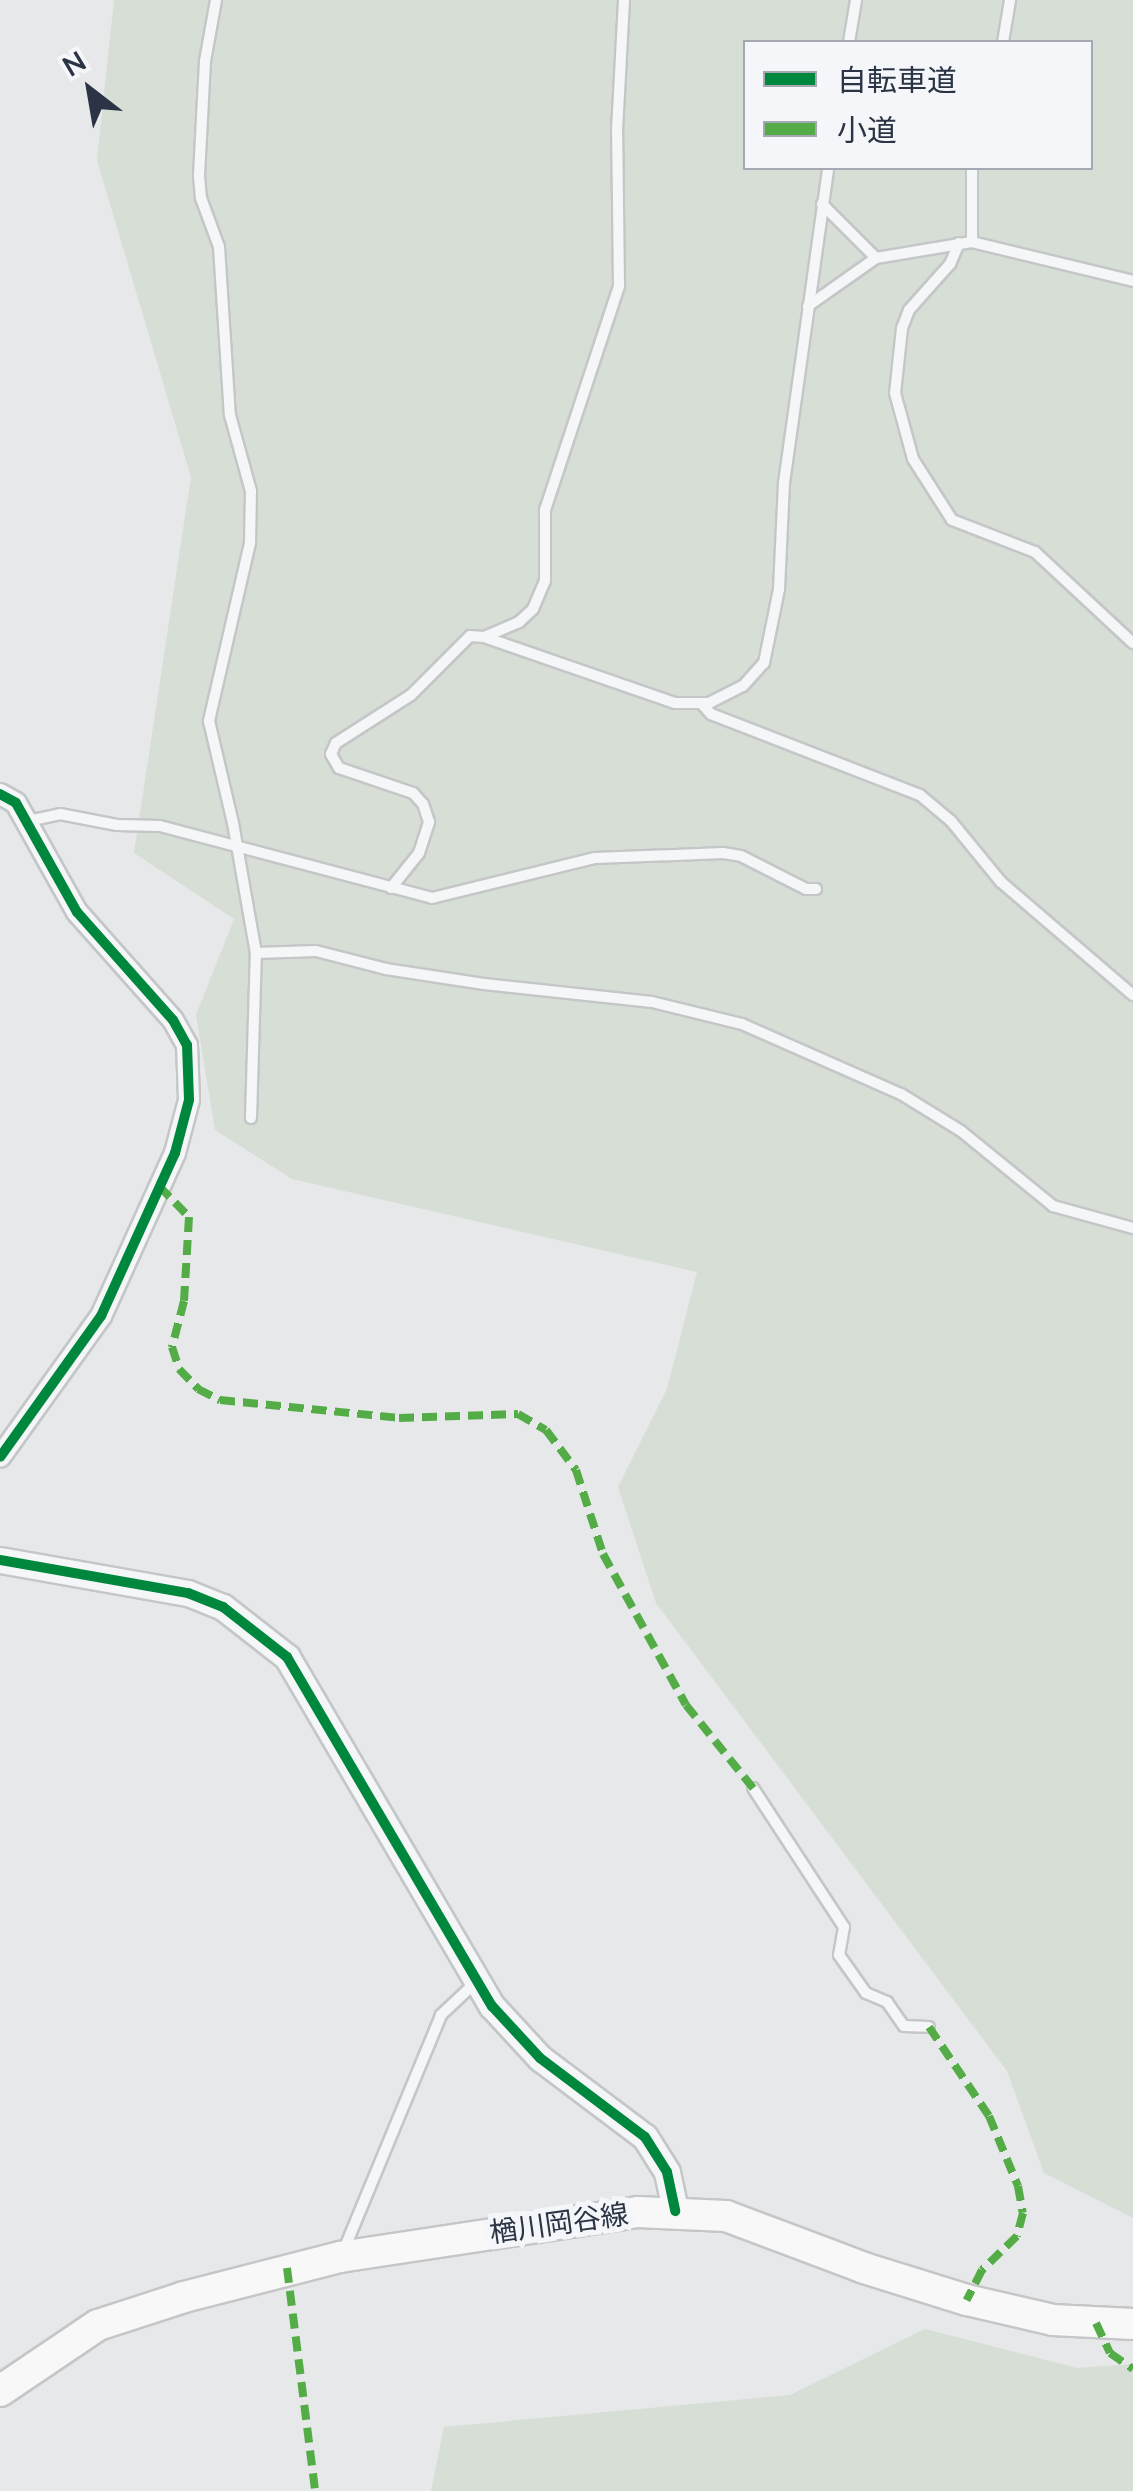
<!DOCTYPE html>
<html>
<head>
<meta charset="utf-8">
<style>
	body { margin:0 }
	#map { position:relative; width:1133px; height:2491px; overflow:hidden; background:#e6e8ea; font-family:"Nunito Sans","Noto Sans JP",sans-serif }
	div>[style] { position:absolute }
	.green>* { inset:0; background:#d6ded6 }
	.roads { filter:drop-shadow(2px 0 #c4c6c8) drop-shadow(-2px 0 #c4c6c8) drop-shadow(0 2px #c4c6c8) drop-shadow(0 -2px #c4c6c8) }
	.service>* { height:10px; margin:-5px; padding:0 5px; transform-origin:5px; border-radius:5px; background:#f5f6f7 }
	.minor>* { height:20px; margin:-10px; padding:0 10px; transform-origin:10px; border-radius:10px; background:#f5f6f7 }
	.tertiary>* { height:25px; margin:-12.5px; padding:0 12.5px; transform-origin:12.5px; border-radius:12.5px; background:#f5f6f7 }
	.secondary>* { height:30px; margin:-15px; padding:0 15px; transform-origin:15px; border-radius:15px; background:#f8f8f8 }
	.quiet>* { height:8px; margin-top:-4px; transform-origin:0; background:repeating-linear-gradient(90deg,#54ac47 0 15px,transparent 0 23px) }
	.cycleway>* { height:10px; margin:-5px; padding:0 5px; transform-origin:5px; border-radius:5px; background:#00873e }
	span { translate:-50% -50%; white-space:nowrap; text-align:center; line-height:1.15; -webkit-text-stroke:10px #f4f6f9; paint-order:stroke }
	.street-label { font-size:28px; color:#2b3445 }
	.legend { position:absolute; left:743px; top:40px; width:350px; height:130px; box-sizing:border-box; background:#f4f6f9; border:2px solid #a4a8b1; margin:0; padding:12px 18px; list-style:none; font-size:30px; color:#2b3445 }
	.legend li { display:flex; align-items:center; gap:20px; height:50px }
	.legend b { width:50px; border:2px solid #a4a8b1 }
	.north { position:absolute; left:40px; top:40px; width:100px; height:100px; -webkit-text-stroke:8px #f4f6f9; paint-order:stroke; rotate:329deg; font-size:28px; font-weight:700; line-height:40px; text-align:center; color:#2b3445 }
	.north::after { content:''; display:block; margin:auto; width:35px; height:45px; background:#2b3445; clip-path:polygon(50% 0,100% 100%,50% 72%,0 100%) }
</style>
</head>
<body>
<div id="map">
	<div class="green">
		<i style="clip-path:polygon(evenodd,114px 0,1133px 0,1133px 2218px,1044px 2173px,1007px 2071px,656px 1603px,618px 1487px,667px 1389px,697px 1272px,292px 1179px,215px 1130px,196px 1015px,234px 919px,134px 853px,191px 477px,97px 160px,114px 0,746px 42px,1090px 42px,1090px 168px,746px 168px,746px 42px)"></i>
		<i style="clip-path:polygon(925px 2329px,1077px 2368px,1133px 2364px,1133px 2491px,431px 2491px,444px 2427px,790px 2395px)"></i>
	</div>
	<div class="roads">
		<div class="service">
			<i style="left:216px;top:0;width:62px;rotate:100.2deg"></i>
			<i style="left:205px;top:61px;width:115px;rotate:93deg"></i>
			<i style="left:199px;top:176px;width:22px;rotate:85deg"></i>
			<i style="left:201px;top:198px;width:52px;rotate:69.8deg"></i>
			<i style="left:219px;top:247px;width:168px;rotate:86.3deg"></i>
			<i style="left:230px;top:415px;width:79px;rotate:74.6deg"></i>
			<i style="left:251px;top:491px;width:52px;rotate:91.1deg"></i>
			<i style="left:250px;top:543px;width:183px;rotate:103deg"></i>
			<i style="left:209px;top:721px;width:105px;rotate:76.8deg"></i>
			<i style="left:233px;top:823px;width:132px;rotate:80deg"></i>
			<i style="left:256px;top:953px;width:60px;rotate:-1.9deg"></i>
			<i style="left:316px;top:951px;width:72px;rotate:14.4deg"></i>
			<i style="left:386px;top:969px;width:99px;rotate:8.7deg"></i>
			<i style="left:484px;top:984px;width:169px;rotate:6.1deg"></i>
			<i style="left:652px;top:1002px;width:93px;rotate:13.7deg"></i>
			<i style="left:742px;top:1024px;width:174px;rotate:23.8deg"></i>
			<i style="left:901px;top:1094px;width:70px;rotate:31.7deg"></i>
			<i style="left:961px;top:1131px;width:119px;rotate:39.2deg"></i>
			<i style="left:1053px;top:1206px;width:83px;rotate:15.4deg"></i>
			<i style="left:849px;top:42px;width:43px;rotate:-80.5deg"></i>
			<i style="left:1003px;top:42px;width:43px;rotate:-80.5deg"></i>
			<i style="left:822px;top:204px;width:76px;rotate:45deg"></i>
			<i style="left:972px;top:242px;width:74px;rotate:-90deg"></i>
			<i style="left:959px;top:243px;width:23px;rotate:113deg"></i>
			<i style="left:950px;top:264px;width:62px;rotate:131.7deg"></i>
			<i style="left:909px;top:310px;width:19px;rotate:111deg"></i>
			<i style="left:902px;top:328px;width:65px;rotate:96.1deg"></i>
			<i style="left:895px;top:393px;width:68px;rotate:74.7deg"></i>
			<i style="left:913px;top:459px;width:72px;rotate:57.4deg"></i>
			<i style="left:952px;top:520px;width:89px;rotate:21.1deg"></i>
			<i style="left:1035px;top:552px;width:134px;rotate:42.9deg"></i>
			<i style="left:808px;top:306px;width:83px;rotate:-35.2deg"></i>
			<i style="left:876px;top:258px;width:97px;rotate:-9.5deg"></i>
			<i style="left:972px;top:242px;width:166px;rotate:13.6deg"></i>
			<i style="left:484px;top:637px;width:38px;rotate:-23deg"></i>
			<i style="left:519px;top:622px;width:19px;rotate:-43deg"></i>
			<i style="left:533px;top:609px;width:30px;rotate:-67deg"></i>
			<i style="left:545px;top:581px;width:71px;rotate:-90deg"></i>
			<i style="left:545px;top:510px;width:236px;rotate:-71.7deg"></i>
			<i style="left:619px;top:286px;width:156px;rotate:-90.7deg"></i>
			<i style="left:617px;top:130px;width:130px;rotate:-86.9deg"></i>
			<i style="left:701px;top:703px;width:15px;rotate:48deg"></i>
			<i style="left:711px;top:714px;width:224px;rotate:21.2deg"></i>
			<i style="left:920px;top:795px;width:40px;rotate:40deg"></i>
			<i style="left:951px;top:821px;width:79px;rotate:50.7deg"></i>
			<i style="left:1001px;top:882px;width:174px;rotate:40.6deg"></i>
			<i style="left:28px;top:821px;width:33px;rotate:-12deg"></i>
			<i style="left:60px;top:814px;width:58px;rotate:10.9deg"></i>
			<i style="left:117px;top:825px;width:43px;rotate:1.3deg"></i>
			<i style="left:160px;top:826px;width:281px;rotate:14.8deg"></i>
			<i style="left:432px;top:898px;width:168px;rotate:-13.8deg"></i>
			<i style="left:595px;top:858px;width:128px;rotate:-2.2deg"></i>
			<i style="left:723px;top:853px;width:18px;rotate:9deg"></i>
			<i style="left:741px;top:856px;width:73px;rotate:26.9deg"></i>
			<i style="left:806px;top:889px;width:10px"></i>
			<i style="left:391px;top:888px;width:45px;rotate:-51.3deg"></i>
			<i style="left:419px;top:853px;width:33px;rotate:-72deg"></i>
			<i style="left:429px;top:822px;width:19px;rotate:-108deg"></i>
			<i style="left:423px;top:804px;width:15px;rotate:-132deg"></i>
			<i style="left:413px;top:793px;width:78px;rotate:-161.3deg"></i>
			<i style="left:339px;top:768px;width:16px;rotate:-120deg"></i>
			<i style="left:331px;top:754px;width:12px;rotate:-66deg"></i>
			<i style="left:336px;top:743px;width:89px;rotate:-32.6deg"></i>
			<i style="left:411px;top:695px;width:83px;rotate:-45deg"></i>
			<i style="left:470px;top:636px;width:14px;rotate:4deg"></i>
			<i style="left:484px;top:637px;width:202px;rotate:19.1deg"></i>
			<i style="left:675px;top:703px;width:34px"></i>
			<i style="left:709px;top:703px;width:38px;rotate:-27deg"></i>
			<i style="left:743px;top:686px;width:31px;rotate:-48deg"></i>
			<i style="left:764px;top:663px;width:76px;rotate:-78.5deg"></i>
			<i style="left:779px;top:589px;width:106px;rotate:-87.3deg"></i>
			<i style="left:784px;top:483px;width:318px;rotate:-82deg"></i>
			<i style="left:251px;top:1118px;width:165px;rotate:-88.3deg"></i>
			<i style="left:753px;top:1788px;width:166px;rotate:56.8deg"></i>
			<i style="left:844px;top:1927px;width:28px;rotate:100deg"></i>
			<i style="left:839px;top:1955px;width:47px;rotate:54.6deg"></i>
			<i style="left:866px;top:1993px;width:23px;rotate:23deg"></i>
			<i style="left:887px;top:2002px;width:29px;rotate:55deg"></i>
			<i style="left:904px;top:2026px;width:25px;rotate:2deg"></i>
			<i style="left:343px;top:2252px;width:256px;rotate:-67.5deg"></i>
			<i style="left:441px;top:2015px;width:47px;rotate:-43.3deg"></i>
		</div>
		<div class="minor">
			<i style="left:0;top:794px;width:18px;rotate:29deg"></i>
			<i style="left:16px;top:803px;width:125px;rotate:60.8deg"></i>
			<i style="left:77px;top:912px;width:144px;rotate:48.4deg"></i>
			<i style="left:173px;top:1020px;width:29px;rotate:61deg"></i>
			<i style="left:187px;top:1045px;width:55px;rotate:87.9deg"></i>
			<i style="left:189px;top:1100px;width:55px;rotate:104.8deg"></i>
			<i style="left:175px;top:1153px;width:179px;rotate:114.4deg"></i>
			<i style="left:101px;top:1316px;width:173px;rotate:125.6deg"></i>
		</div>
		<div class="tertiary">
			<i style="left:0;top:1560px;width:191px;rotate:10deg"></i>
			<i style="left:188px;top:1593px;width:38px;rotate:22deg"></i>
			<i style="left:223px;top:1607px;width:81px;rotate:38deg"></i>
			<i style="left:287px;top:1657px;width:405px;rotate:59.6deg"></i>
			<i style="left:492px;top:2006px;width:71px;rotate:47.3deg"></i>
			<i style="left:540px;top:2058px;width:131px;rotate:37deg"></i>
			<i style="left:645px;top:2137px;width:41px;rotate:57.8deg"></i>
			<i style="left:667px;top:2172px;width:40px;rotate:78deg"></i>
		</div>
		<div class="secondary">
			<i style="left:0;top:2391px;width:118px;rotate:-34deg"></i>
			<i style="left:98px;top:2325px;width:90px;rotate:-18deg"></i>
			<i style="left:184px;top:2297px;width:161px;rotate:-14.4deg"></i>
			<i style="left:340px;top:2257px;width:301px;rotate:-8.6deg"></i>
			<i style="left:638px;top:2212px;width:88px;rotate:2.6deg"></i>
			<i style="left:726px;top:2216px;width:147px;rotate:20.6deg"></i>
			<i style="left:864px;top:2268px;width:108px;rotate:17.3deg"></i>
			<i style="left:967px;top:2300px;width:88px;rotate:13.1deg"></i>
			<i style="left:1053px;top:2320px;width:80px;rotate:2.9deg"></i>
		</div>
	</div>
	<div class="quiet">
		<i style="left:159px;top:1186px;width:43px;rotate:45.9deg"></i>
		<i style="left:189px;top:1217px;width:84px;rotate:93.4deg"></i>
		<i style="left:184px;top:1301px;width:48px;rotate:104.6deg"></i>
		<i style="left:172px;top:1347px;width:23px;rotate:72deg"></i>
		<i style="left:179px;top:1369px;width:28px;rotate:46deg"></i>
		<i style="left:198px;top:1389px;width:25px;rotate:27deg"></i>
		<i style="left:220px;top:1400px;width:180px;rotate:5.7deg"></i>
		<i style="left:399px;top:1418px;width:119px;rotate:-1.9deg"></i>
		<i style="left:518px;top:1414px;width:32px;rotate:30deg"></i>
		<i style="left:546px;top:1430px;width:50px;rotate:53.1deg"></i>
		<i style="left:576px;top:1470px;width:88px;rotate:72.2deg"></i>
		<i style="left:603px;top:1554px;width:172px;rotate:61.2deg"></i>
		<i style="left:686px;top:1705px;width:107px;rotate:51.1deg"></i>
		<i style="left:929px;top:2027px;width:107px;rotate:56deg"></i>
		<i style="left:989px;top:2116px;width:76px;rotate:67.5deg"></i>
		<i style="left:1018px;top:2186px;width:27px;rotate:80deg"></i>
		<i style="left:1023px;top:2213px;width:24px;rotate:105deg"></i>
		<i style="left:1017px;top:2236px;width:49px;rotate:135.8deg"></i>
		<i style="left:982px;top:2270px;width:34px;rotate:117deg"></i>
		<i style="left:287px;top:2268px;width:225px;rotate:82.8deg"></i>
		<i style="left:1096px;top:2323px;width:33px;rotate:65deg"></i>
		<i style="left:1110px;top:2353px;width:28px;rotate:35deg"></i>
	</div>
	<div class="cycleway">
		<i style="left:0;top:794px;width:18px;rotate:29deg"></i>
		<i style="left:16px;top:803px;width:125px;rotate:60.8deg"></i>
		<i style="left:77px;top:912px;width:144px;rotate:48.4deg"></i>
		<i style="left:173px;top:1020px;width:29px;rotate:61deg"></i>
		<i style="left:187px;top:1045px;width:55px;rotate:87.9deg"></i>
		<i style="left:189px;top:1100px;width:55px;rotate:104.8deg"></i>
		<i style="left:175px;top:1153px;width:179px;rotate:114.4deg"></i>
		<i style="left:101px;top:1316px;width:173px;rotate:125.6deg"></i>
		<i style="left:0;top:1560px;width:191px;rotate:10deg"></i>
		<i style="left:188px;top:1593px;width:38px;rotate:22deg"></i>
		<i style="left:223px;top:1607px;width:81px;rotate:38deg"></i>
		<i style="left:287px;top:1657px;width:405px;rotate:59.6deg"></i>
		<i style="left:492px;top:2006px;width:71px;rotate:47.3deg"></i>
		<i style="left:540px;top:2058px;width:131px;rotate:37deg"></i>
		<i style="left:645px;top:2137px;width:41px;rotate:57.8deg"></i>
		<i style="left:667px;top:2172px;width:40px;rotate:78deg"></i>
	</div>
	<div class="street-label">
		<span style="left:559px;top:2224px;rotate:-8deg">楢川岡谷線</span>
	</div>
	<ul class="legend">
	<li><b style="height:12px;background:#00873e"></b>自転車道</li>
	<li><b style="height:12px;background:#54ac47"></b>小道</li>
	</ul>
	<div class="north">N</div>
</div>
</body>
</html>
